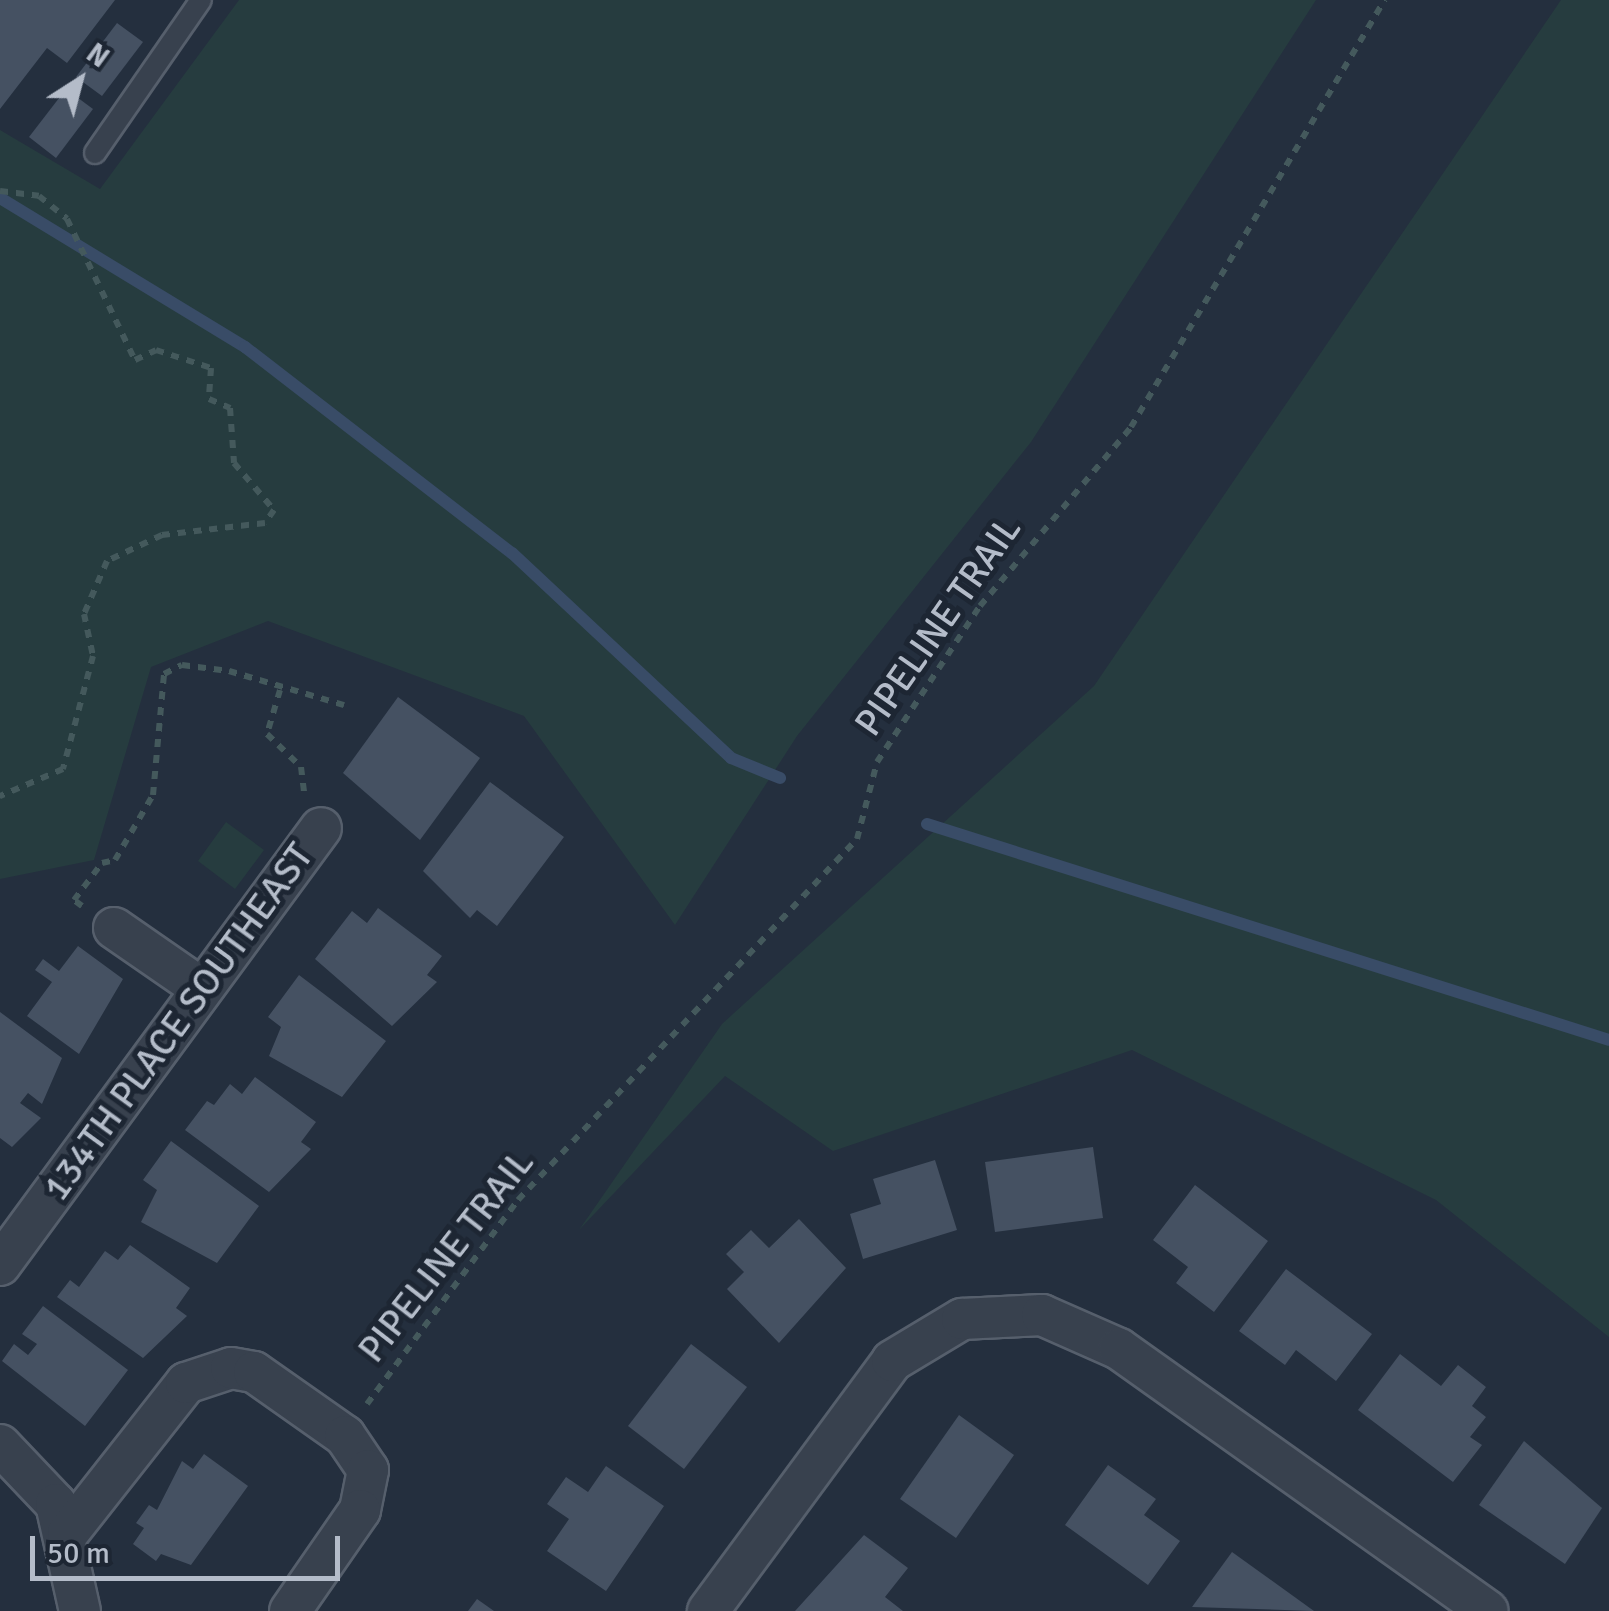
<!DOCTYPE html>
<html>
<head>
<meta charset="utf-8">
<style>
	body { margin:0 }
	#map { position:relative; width:1609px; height:1611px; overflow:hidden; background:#242f3e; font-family:Signika,sans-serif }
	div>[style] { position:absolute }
	.green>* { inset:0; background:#263c3f }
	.stream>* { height:12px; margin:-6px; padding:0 6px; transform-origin:6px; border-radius:6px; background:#394c67 }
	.building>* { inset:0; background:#455162 }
	.path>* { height:6px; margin-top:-3px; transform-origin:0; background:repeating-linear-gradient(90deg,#44595c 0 8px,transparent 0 16px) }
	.roads { filter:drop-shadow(2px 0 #565f6c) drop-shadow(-2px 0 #565f6c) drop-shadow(0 2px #565f6c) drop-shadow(0 -2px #565f6c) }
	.service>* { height:20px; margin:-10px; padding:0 10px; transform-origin:10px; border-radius:10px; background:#38414e }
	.minor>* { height:40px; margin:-20px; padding:0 20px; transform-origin:20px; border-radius:20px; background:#38414e }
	span { translate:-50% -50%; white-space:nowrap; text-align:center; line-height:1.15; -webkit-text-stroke:10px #1d2633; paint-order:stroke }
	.street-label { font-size:38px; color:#b4bcc9 }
	.north { position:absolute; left:30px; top:30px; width:100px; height:100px; -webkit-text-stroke:8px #1d2633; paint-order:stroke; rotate:36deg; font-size:28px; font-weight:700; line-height:40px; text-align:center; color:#b4bcc9 }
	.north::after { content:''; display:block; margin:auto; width:35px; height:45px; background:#b4bcc9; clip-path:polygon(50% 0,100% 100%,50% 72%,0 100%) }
	.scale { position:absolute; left:30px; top:1536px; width:310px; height:45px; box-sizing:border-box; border:5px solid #b4bcc9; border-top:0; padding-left:12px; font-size:30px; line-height:35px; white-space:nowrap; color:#b4bcc9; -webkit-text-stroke:8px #1d2633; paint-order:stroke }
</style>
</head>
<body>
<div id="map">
	<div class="green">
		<i style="clip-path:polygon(239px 0,1316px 0,1031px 442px,797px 736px,675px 925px,524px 716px,268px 621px,151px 667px,94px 860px,0 879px,0 130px,100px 189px)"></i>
		<i style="clip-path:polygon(1561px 0,1609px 0,1609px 1337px,1436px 1200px,1132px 1050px,833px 1151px,725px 1076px,579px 1230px,722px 1024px,1094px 686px)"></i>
		<i style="clip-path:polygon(226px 822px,264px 850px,235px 889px,198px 861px)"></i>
	</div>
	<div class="stream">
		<i style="left:0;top:198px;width:287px;rotate:31.3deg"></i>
		<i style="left:245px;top:347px;width:337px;rotate:37.7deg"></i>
		<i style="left:512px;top:553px;width:300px;rotate:43.1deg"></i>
		<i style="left:731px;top:758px;width:53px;rotate:22.2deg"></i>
		<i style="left:927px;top:824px;width:715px;rotate:17.57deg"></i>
	</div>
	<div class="building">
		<i style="clip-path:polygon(0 0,115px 0,67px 63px,47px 48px,0 109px)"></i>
		<i style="clip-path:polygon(117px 23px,143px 42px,102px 96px,76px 77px)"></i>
		<i style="clip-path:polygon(66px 89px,93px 109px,56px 158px,29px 137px)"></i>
		<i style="clip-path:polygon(398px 697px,480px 758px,420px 840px,343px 773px)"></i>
		<i style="clip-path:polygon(490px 782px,564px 837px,497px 926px,477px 910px,470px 918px,423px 871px)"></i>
		<i style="clip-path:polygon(378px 908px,442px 956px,427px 975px,437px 982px,392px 1026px,315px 959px,352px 911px,367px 923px)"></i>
		<i style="clip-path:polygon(78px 946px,123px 979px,79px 1054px,27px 1016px,52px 982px,35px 970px,43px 959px,59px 971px)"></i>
		<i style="clip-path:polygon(299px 975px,386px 1041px,342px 1097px,269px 1056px,281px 1027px,268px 1017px)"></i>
		<i style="clip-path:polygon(0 1012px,62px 1058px,42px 1104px,28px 1093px,20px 1103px,41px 1118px,12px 1147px,0 1138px)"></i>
		<i style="clip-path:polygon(255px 1077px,316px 1122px,301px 1142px,311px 1149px,269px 1192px,185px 1130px,207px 1101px,214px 1105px,230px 1084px,242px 1094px)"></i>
		<i style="clip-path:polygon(171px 1141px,259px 1206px,217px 1263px,141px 1222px,157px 1190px,143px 1180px)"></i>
		<i style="clip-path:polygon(1093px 1147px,1103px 1218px,995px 1232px,985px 1162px)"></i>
		<i style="clip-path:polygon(935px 1160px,957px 1230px,863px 1259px,850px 1214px,881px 1204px,873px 1179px)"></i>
		<i style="clip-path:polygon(1195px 1185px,1268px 1241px,1214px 1312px,1176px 1283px,1188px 1267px,1153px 1240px)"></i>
		<i style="clip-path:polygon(799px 1219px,846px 1268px,779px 1343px,727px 1289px,744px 1272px,726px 1254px,751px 1230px,769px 1248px)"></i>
		<i style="clip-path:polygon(130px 1245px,190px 1288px,176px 1308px,187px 1316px,143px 1358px,57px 1297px,70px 1280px,79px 1287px,105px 1251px,118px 1260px)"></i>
		<i style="clip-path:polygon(1286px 1269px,1372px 1334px,1336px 1381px,1296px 1350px,1285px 1365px,1239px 1331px)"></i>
		<i style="clip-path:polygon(43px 1306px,128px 1370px,85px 1426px,2px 1361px,14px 1344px,28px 1355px,37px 1344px,22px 1334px)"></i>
		<i style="clip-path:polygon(691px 1344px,747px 1387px,684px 1469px,628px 1426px)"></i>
		<i style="clip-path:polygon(1400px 1354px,1441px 1386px,1458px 1365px,1486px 1387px,1472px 1406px,1486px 1417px,1470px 1437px,1482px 1445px,1453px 1482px,1358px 1410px)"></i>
		<i style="clip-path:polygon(959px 1415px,1014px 1455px,956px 1538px,900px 1499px)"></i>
		<i style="clip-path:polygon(1524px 1441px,1602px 1508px,1565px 1564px,1479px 1505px)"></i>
		<i style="clip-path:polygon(204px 1454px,248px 1486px,191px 1565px,161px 1554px,156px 1561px,133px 1544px,144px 1528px,136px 1523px,149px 1505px,157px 1510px,182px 1461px,193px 1469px)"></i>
		<i style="clip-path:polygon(1108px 1465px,1156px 1499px,1144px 1515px,1180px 1541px,1148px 1585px,1065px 1525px)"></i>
		<i style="clip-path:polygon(606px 1466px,664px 1506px,606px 1591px,547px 1551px,569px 1519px,547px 1504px,566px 1477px,588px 1492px)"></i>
		<i style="clip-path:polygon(864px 1535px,908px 1568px,885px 1597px,903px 1611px,795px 1611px)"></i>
		<i style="clip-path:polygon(1232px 1552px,1314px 1611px,1192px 1607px)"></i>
		<i style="clip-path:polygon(477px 1599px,494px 1611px,468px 1611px)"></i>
	</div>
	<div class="path">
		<i style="left:0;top:191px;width:39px;rotate:7deg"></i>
		<i style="left:39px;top:196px;width:36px;rotate:39deg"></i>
		<i style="left:67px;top:219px;width:157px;rotate:64.3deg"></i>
		<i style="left:135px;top:360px;width:23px;rotate:-25deg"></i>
		<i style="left:156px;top:350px;width:58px;rotate:18.1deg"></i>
		<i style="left:211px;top:368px;width:31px;rotate:94deg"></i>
		<i style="left:209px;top:399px;width:23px;rotate:23deg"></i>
		<i style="left:230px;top:408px;width:55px;rotate:85.8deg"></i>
		<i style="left:234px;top:463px;width:62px;rotate:49.6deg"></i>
		<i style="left:274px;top:510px;width:16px;rotate:125deg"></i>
		<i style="left:265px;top:523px;width:104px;rotate:173.4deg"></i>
		<i style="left:162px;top:535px;width:61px;rotate:154.7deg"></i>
		<i style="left:107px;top:561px;width:58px;rotate:113.5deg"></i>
		<i style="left:84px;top:614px;width:43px;rotate:77.9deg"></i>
		<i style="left:93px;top:656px;width:117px;rotate:104.9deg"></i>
		<i style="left:63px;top:769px;width:69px;rotate:156.8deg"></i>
		<i style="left:280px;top:690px;width:46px;rotate:106.5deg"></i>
		<i style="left:267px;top:734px;width:47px;rotate:44.1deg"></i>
		<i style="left:301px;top:767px;width:26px;rotate:83deg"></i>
		<i style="left:82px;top:906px;width:10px;rotate:-143deg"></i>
		<i style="left:74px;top:900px;width:46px;rotate:-52.9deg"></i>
		<i style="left:102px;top:863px;width:13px;rotate:-13deg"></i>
		<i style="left:115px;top:860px;width:75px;rotate:-59.7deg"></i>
		<i style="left:153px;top:795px;width:121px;rotate:-84.8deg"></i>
		<i style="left:164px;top:674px;width:20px;rotate:-27deg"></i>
		<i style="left:182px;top:665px;width:47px;rotate:7.3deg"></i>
		<i style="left:229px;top:671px;width:120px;rotate:16.5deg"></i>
		<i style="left:367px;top:1404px;width:254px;rotate:-53.5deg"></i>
		<i style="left:518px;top:1200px;width:495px;rotate:-46.8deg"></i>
		<i style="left:857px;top:839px;width:80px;rotate:-75.4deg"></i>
		<i style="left:877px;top:762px;width:187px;rotate:-56.6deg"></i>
		<i style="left:980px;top:606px;width:234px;rotate:-49.8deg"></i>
		<i style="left:1131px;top:427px;width:497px;rotate:-59.3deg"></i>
	</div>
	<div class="roads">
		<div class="service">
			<i style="left:95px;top:153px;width:186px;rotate:-55.3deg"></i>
		</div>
		<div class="minor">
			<i style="left:114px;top:928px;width:107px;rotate:34.7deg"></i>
			<i style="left:0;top:1265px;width:542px;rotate:-53.7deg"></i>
			<i style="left:0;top:1445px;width:81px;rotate:46.5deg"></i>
			<i style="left:56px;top:1504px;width:110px;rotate:77.4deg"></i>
			<i style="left:68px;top:1533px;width:191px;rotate:-51.8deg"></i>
			<i style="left:186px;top:1383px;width:47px;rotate:-18.4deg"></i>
			<i style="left:231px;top:1368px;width:23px;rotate:10deg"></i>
			<i style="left:254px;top:1372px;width:111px;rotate:35.1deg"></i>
			<i style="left:345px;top:1436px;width:41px;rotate:55.9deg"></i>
			<i style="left:368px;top:1470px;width:41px;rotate:101.3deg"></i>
			<i style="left:360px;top:1510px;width:123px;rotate:124.7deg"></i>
			<i style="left:708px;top:1611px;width:310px;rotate:-53.6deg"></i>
			<i style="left:892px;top:1361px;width:82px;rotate:-31deg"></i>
			<i style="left:962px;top:1319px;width:80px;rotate:-2.9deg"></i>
			<i style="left:1042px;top:1315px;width:84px;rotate:23.8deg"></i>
			<i style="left:1119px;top:1349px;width:452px;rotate:35.4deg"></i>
		</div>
	</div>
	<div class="street-label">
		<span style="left:938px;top:626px;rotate:-55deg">PIPELINE TRAIL</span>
		<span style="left:178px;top:1022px;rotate:-54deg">134TH PLACE SOUTHEAST</span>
		<span style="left:446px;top:1256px;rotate:-52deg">PIPELINE TRAIL</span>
	</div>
	<div class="north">N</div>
	<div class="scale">50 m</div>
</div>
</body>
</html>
